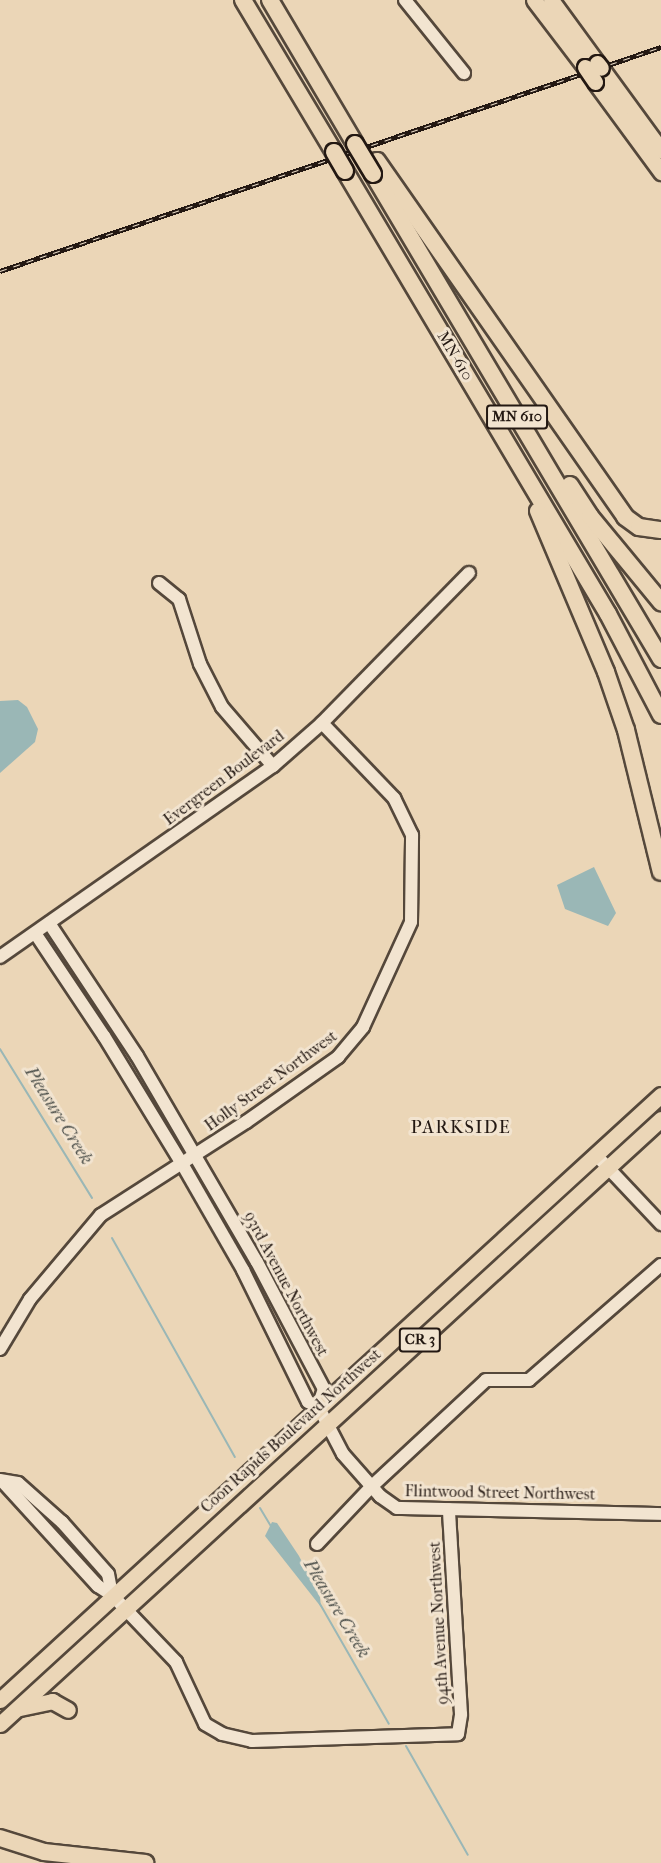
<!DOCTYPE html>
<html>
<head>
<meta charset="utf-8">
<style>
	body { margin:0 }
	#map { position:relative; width:661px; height:1863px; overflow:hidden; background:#ebd6b7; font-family:"IM FELL French Canon",serif }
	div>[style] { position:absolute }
	.water>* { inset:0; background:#9ab7b6 }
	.stream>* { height:2px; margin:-1px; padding:0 1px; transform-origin:1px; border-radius:1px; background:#9ab7b6 }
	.roads { filter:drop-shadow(2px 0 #55483b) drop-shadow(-2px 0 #55483b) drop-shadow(0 2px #55483b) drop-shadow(0 -2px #55483b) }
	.minor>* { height:12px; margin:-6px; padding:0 6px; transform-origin:6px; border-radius:6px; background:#f2e4d0 }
	.major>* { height:15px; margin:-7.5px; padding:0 7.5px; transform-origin:7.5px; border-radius:7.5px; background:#ebd6b7 }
	.highway>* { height:16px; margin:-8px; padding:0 8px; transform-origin:8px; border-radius:8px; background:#ebd6b7 }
	.rail>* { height:4.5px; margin-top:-2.25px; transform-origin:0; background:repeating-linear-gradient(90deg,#f2e4d0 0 7px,#231812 0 14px); box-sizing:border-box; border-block:2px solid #231812 }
	.bridges { filter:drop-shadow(2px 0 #231812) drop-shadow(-2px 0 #231812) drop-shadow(0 2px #231812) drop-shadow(0 -2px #231812) }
	.major-bridge>* { height:15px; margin:-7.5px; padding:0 7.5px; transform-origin:7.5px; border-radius:7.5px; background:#ebd6b7 }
	.highway-bridge>* { height:16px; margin:-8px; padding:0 8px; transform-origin:8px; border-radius:8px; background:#ebd6b7 }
	span { translate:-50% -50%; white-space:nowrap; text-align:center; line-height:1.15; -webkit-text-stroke:6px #f2e4d0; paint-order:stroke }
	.shield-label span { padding:2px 4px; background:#f2e4d0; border:2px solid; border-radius:4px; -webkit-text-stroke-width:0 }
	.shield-label { font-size:15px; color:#231812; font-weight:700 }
	.street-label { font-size:16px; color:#231812 }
	.water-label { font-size:18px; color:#4d504b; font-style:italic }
	.neighbourhood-label { font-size:18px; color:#231812; letter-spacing:1.5px }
</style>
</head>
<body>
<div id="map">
	<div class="water">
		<i style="clip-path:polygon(18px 700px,27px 707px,38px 729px,35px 742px,0 773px,0 701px)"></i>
		<i style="clip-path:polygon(594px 867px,616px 913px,608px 926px,565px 909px,557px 885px)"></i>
		<i style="clip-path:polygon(272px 1522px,277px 1523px,299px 1556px,320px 1597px,321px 1607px,265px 1536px)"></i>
	</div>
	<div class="stream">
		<i style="left:0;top:1049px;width:175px;rotate:58.3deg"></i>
		<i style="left:112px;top:1238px;width:251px;rotate:60.7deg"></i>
		<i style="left:260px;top:1508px;width:21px;rotate:59deg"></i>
		<i style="left:320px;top:1604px;width:138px;rotate:60.1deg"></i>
		<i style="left:406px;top:1746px;width:125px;rotate:60.4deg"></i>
	</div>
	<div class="roads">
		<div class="minor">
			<i style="left:405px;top:0;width:94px;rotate:51.1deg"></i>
			<i style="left:159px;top:583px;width:26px;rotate:39deg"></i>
			<i style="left:179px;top:599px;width:68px;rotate:72.1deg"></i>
			<i style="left:200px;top:664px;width:48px;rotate:62.9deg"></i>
			<i style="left:222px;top:707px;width:78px;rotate:49.2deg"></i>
			<i style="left:49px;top:923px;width:159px;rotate:56.5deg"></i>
			<i style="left:137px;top:1056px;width:238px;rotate:59.8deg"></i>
			<i style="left:257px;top:1262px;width:144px;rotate:62.2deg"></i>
			<i style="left:324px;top:1389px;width:18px;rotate:109deg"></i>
			<i style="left:35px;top:933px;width:124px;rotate:56.2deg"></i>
			<i style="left:104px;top:1036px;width:148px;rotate:58.6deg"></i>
			<i style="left:181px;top:1162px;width:125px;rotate:60.1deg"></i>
			<i style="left:243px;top:1270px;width:147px;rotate:63.8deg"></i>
			<i style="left:308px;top:1402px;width:11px;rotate:22deg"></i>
			<i style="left:0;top:957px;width:333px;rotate:-35deg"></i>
			<i style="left:273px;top:766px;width:65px;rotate:-41.3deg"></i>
			<i style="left:322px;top:723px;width:210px;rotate:-45.6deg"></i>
			<i style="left:596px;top:1155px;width:95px;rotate:46.7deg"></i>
			<i style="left:0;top:1349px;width:58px;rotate:-59deg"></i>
			<i style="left:30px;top:1299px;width:110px;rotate:-49.8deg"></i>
			<i style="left:101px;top:1215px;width:172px;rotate:-32.7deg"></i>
			<i style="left:246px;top:1122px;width:113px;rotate:-35.2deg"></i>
			<i style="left:338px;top:1057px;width:39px;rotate:-50deg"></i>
			<i style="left:363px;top:1027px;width:115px;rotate:-65.4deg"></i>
			<i style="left:411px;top:922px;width:87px;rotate:-89.3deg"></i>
			<i style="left:412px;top:835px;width:41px;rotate:-115.9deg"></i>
			<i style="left:394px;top:798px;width:104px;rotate:-133.8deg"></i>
			<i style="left:318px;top:1406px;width:54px;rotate:62.5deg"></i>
			<i style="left:343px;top:1454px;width:56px;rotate:48.6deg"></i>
			<i style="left:380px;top:1496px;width:21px;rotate:35deg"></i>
			<i style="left:397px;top:1508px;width:264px;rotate:1.3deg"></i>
			<i style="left:0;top:1480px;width:18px;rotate:9deg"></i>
			<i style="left:18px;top:1483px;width:59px;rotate:41.6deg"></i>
			<i style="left:62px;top:1522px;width:69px;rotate:48.5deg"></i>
			<i style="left:108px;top:1574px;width:21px;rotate:79deg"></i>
			<i style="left:2px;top:1481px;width:142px;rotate:47.6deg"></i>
			<i style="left:98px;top:1586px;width:17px;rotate:33deg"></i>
			<i style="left:112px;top:1595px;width:93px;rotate:46.3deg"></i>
			<i style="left:176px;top:1662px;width:68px;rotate:64.9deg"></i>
			<i style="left:205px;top:1724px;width:20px;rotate:30deg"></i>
			<i style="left:222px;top:1734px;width:31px;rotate:13deg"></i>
			<i style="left:252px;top:1741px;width:206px;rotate:-1.9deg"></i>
			<i style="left:458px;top:1734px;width:20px;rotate:-81deg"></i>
			<i style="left:461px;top:1714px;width:205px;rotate:-93.4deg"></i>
			<i style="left:317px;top:1544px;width:79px;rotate:-46.5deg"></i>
			<i style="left:371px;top:1487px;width:157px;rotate:-42.9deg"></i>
			<i style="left:486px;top:1380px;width:43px"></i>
			<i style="left:529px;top:1380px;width:175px;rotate:-41.1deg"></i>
		</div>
		<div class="major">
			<i style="left:534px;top:0;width:84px;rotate:52.7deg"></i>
			<i style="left:551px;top:0;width:78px;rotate:53.9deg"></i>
			<i style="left:601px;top:68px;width:102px;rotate:53.8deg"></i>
			<i style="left:595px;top:82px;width:112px;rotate:53.7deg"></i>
			<i style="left:0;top:1700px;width:896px;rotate:-42.47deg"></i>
			<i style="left:20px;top:1708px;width:33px;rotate:-12deg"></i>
			<i style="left:52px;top:1701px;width:18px;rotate:29deg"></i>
			<i style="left:0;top:1724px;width:896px;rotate:-42.47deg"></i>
		</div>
		<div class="highway">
			<i style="left:243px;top:0;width:177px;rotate:59.1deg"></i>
			<i style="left:270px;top:0;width:167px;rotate:59.4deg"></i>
			<i style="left:377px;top:161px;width:434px;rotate:55.1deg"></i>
			<i style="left:625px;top:517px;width:17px;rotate:36deg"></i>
			<i style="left:639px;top:527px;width:22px;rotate:8deg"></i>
			<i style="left:345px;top:171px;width:515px;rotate:59.3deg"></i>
			<i style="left:608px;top:614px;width:114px;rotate:62.3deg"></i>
			<i style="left:373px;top:174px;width:564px;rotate:59.3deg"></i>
			<i style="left:570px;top:485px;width:37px;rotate:57deg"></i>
			<i style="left:590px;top:516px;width:112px;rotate:50.5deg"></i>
			<i style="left:538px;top:511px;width:175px;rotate:67.1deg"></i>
			<i style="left:606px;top:672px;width:61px;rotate:71deg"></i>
			<i style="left:626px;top:730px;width:146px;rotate:76.2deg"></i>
			<i style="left:0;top:1838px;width:46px;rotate:17.7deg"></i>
			<i style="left:44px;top:1852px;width:102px;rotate:6.2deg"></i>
		</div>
	</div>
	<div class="rail">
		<i style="left:0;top:271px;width:698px;rotate:-18.72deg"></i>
	</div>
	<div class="bridges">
		<div class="major-bridge">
			<i style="left:597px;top:63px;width:6px;rotate:51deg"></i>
			<i style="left:585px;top:67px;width:18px;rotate:56deg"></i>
		</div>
		<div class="highway-bridge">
			<i style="left:355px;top:144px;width:35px;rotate:59deg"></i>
			<i style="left:334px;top:152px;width:22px;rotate:60deg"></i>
		</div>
	</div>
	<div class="shield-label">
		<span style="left:517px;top:417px">MN 610</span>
		<span style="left:420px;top:1340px">CR 3</span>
	</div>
	<div class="street-label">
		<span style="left:455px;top:356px;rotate:59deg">MN-610</span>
		<span style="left:224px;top:778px;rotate:-37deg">Evergreen Boulevard</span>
		<span style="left:271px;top:1081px;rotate:-36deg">Holly Street Northwest</span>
		<span style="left:286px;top:1284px;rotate:62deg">93rd Avenue Northwest</span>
		<span style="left:291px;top:1431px;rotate:-42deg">Coon Rapids Boulevard Northwest</span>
		<span style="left:500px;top:1493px;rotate:1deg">Flintwood Street Northwest</span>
		<span style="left:439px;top:1623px;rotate:-93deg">94th Avenue Northwest</span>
	</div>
	<div class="water-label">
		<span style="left:58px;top:1116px;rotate:58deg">Pleasure Creek</span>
		<span style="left:336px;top:1609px;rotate:59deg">Pleasure Creek</span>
	</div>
	<div class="neighbourhood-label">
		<span style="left:461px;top:1128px">PARKSIDE</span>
	</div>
</div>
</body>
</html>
